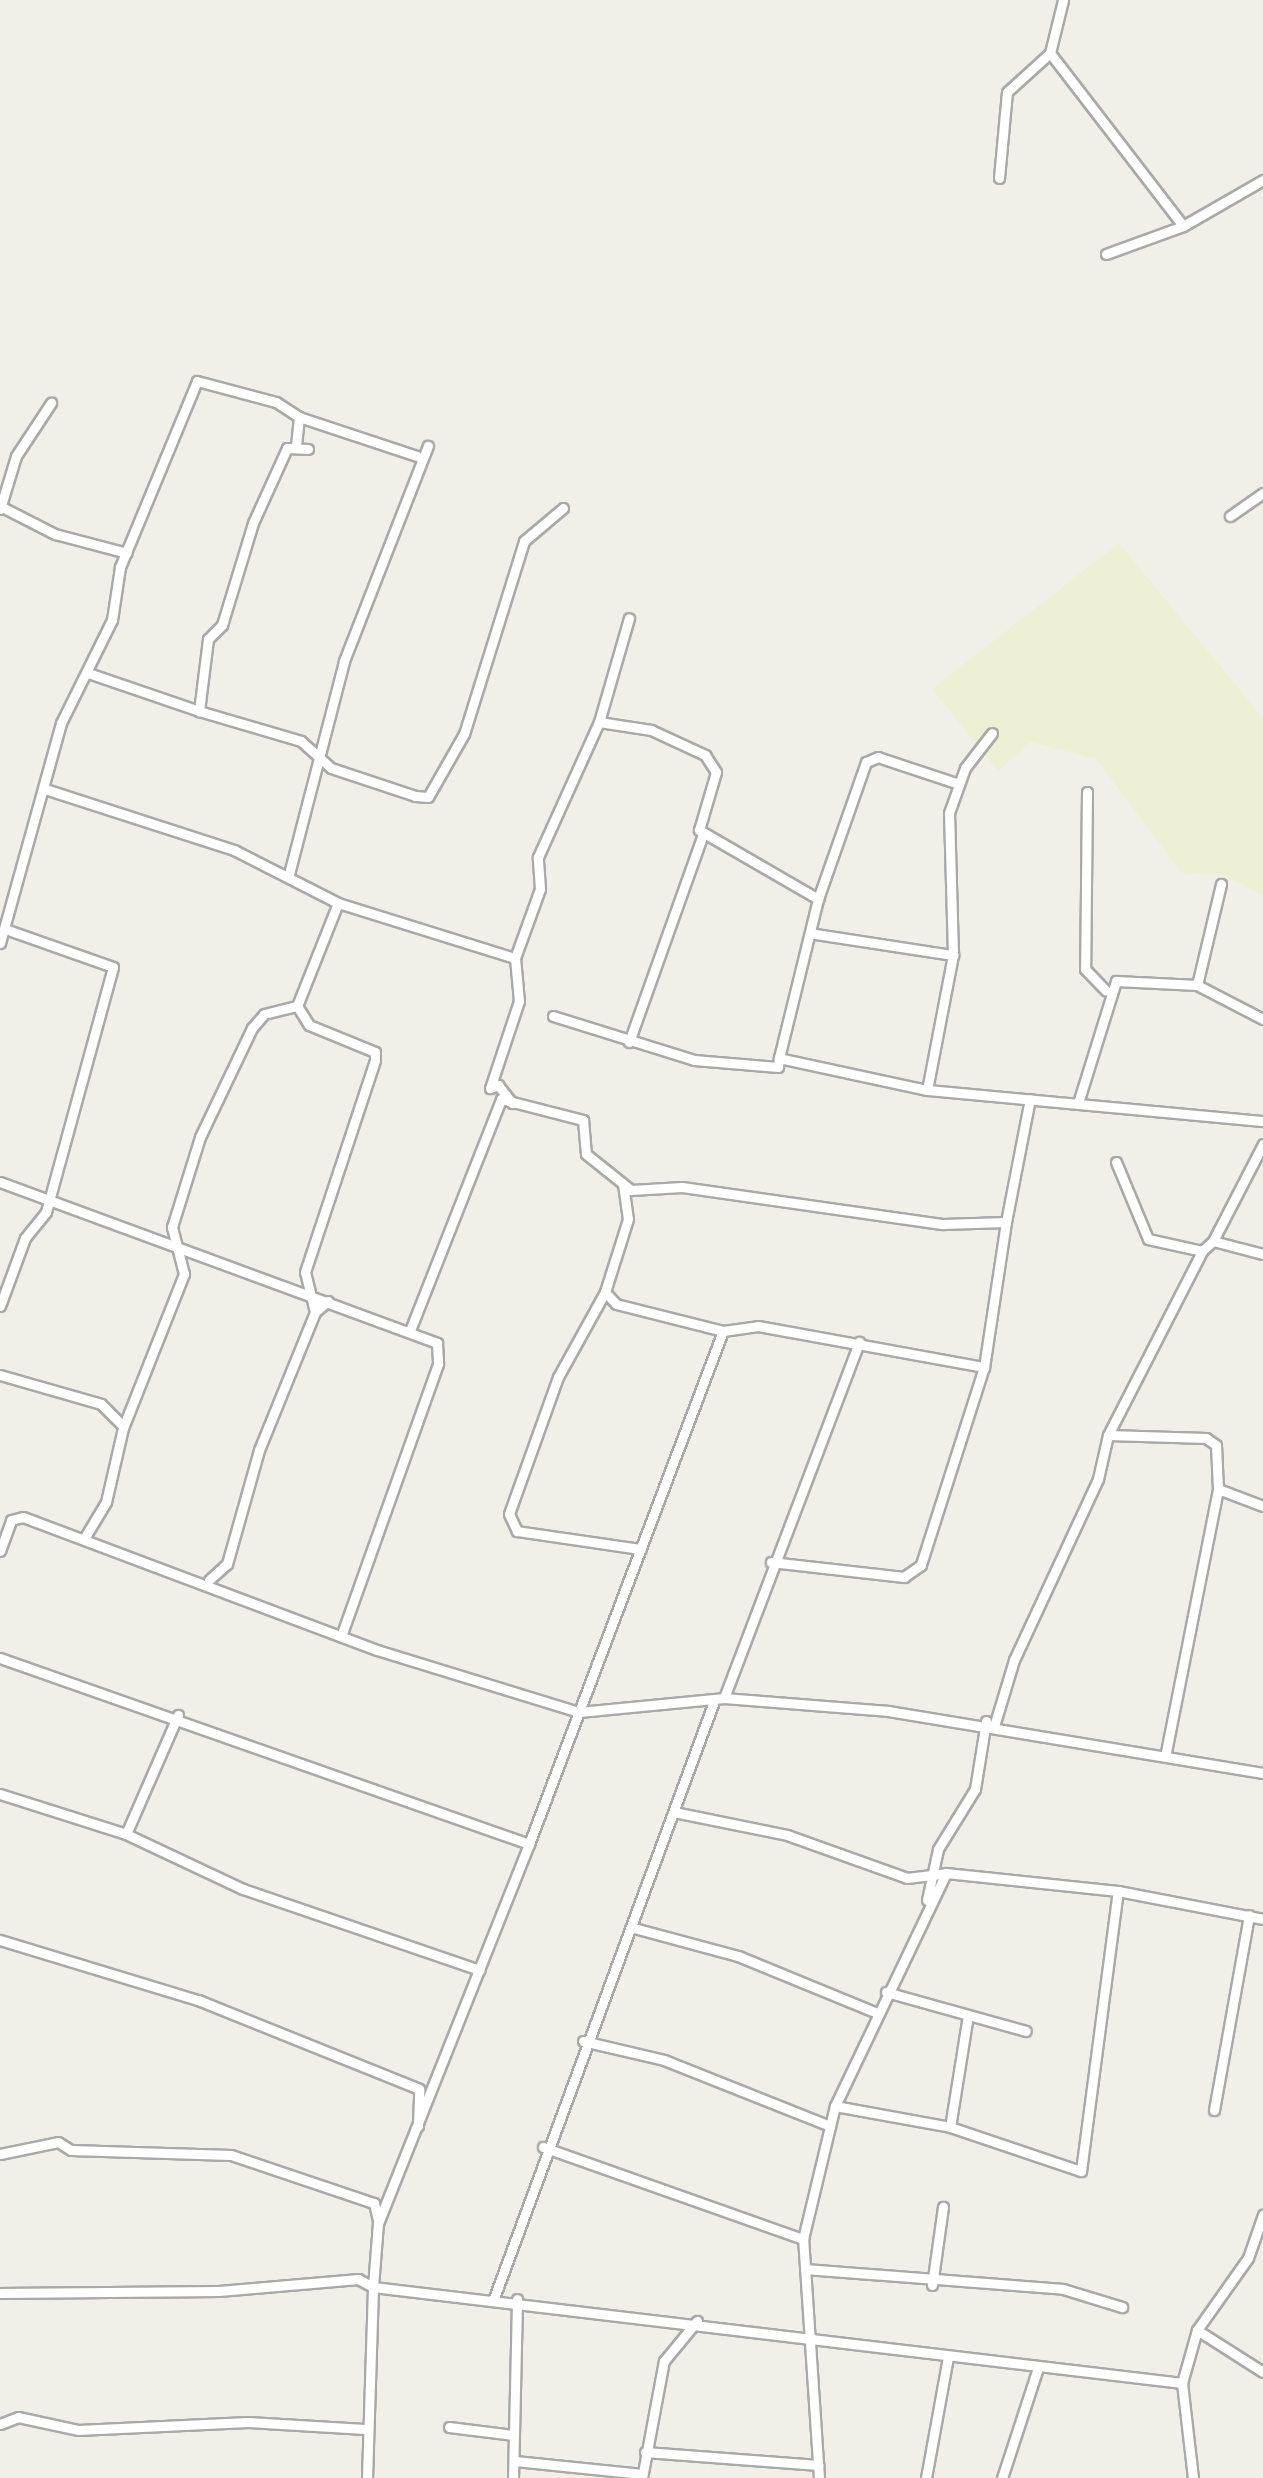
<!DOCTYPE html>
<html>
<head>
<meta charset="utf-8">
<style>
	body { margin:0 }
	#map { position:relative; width:1263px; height:2478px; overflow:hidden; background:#f2efe9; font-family:Overpass,sans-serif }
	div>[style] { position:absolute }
	.farmland>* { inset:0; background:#eef0d5 }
	.roads { filter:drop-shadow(2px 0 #a9a9a9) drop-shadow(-2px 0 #a9a9a9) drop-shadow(0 2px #a9a9a9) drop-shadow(0 -2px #a9a9a9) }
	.street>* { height:9px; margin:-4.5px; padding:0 4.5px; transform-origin:4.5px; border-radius:4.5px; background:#fff }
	span { translate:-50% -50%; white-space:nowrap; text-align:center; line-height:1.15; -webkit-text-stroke:10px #fff; paint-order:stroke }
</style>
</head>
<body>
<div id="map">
	<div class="farmland">
		<i style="clip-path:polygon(1119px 543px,1263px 718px,1263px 895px,1228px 877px,1181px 872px,1096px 759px,1031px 742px,998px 771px,932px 689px)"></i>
	</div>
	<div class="roads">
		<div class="street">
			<i style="left:1050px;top:53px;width:218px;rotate:52.4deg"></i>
			<i style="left:999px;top:178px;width:86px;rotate:-84.7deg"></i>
			<i style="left:1007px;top:92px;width:58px;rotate:-42.2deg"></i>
			<i style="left:1050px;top:53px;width:55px;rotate:-76.2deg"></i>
			<i style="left:1106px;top:254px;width:82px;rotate:-20deg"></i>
			<i style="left:1183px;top:226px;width:92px;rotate:-29.9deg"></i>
			<i style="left:299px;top:417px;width:124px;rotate:18.3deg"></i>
			<i style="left:308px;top:449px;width:21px;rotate:-177deg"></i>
			<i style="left:287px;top:448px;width:82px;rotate:114.4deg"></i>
			<i style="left:253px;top:523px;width:107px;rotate:106.9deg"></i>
			<i style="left:222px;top:625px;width:20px;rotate:135deg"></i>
			<i style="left:208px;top:639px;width:73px;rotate:97.1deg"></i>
			<i style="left:199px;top:711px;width:106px;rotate:16.4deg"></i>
			<i style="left:301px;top:741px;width:40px;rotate:42deg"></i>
			<i style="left:331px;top:768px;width:89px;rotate:18.4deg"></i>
			<i style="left:415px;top:796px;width:13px;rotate:4deg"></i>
			<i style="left:428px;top:797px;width:73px;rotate:-60.3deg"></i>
			<i style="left:464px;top:734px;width:202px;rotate:-72.7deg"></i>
			<i style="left:524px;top:541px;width:51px;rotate:-40.2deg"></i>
			<i style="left:0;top:506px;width:62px;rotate:27deg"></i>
			<i style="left:55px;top:534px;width:74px;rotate:14.8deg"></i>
			<i style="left:0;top:509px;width:55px;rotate:-73.2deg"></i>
			<i style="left:16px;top:456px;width:64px;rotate:-56.6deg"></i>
			<i style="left:1230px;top:516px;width:40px;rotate:-34.9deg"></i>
			<i style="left:88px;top:673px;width:117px;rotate:18.9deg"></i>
			<i style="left:599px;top:722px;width:53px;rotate:8.7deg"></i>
			<i style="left:651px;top:730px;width:60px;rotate:24.8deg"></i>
			<i style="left:705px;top:755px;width:20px;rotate:57deg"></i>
			<i style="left:716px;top:772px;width:60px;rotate:106.3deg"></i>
			<i style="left:699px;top:830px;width:138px;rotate:30.1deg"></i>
			<i style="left:959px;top:784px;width:85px;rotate:-161.6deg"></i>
			<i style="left:878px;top:757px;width:13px;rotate:157deg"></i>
			<i style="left:866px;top:762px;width:145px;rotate:109.3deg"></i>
			<i style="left:818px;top:899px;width:164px;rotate:103.8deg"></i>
			<i style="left:779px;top:1058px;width:151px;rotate:12.2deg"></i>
			<i style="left:927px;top:1090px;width:337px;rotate:5.3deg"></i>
			<i style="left:45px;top:789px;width:199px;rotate:17.9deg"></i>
			<i style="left:234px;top:850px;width:117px;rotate:27deg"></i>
			<i style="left:338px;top:903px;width:185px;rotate:17.3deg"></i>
			<i style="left:515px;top:958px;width:43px;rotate:84.7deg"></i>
			<i style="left:519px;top:1001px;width:92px;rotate:108.4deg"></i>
			<i style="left:490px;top:1088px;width:9px;rotate:-21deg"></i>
			<i style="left:498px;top:1085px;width:23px;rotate:52deg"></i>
			<i style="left:1087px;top:792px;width:177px;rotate:90.6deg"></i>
			<i style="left:1085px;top:969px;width:30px;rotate:46deg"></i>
			<i style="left:289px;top:874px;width:220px;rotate:-75.5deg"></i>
			<i style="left:344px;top:661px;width:231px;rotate:-68.7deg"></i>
			<i style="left:815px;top:934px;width:140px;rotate:8.7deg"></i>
			<i style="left:0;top:943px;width:228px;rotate:-74.5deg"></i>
			<i style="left:61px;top:723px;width:115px;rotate:-63.7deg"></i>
			<i style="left:112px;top:620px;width:54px;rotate:-81.4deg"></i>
			<i style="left:120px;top:567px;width:201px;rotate:-67.5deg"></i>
			<i style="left:197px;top:381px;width:82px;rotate:14.9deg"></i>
			<i style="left:276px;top:402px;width:27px;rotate:33deg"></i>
			<i style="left:299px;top:417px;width:27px;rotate:96deg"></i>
			<i style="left:515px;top:958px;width:73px;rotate:-70.1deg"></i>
			<i style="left:540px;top:889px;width:32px;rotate:-94deg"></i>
			<i style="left:538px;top:857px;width:148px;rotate:-65.7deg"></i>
			<i style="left:599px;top:722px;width:108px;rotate:-73.9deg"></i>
			<i style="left:1197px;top:985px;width:104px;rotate:-76.6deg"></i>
			<i style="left:553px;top:1016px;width:148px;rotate:17.3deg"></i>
			<i style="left:694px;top:1060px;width:84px;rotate:4.8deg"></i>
			<i style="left:778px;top:1067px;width:9px;rotate:-84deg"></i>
			<i style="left:629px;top:1042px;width:221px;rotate:-70.4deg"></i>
			<i style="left:927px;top:1090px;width:137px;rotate:-79.1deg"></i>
			<i style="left:953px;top:955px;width:142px;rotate:-91.6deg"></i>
			<i style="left:949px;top:813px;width:48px;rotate:-70.4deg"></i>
			<i style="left:965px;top:768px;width:44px;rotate:-52.4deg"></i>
			<i style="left:1078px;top:1103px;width:128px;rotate:-72.7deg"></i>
			<i style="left:1116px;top:981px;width:81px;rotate:2.8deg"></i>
			<i style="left:1197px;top:985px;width:74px;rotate:27.3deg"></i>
			<i style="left:1116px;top:1162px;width:83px;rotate:67.4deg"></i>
			<i style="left:1148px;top:1239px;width:55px;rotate:12.5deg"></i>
			<i style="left:0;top:1182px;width:466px;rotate:20.2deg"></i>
			<i style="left:437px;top:1343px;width:21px;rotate:87deg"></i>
			<i style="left:438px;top:1364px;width:289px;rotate:109.6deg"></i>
			<i style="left:623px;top:1184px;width:35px;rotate:82deg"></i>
			<i style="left:628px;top:1219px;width:77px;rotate:107.5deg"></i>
			<i style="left:605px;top:1292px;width:16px;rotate:47deg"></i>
			<i style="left:616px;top:1304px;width:110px;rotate:14.2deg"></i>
			<i style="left:723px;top:1331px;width:35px;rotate:-8deg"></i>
			<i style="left:758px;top:1326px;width:230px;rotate:10.3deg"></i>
			<i style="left:1006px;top:1222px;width:125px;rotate:-79deg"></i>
			<i style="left:1213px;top:1241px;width:109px;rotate:-62.7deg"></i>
			<i style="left:605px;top:1292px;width:97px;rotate:118.9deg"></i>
			<i style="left:558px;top:1377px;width:145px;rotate:109.7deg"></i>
			<i style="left:509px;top:1514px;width:19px;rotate:65deg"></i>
			<i style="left:517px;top:1531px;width:125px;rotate:8.3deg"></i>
			<i style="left:0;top:1306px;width:72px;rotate:-69.8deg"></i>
			<i style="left:25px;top:1238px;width:33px;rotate:-51deg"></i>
			<i style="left:46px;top:1212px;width:254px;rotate:-74.7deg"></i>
			<i style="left:113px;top:967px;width:111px;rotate:-160.6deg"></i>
			<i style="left:315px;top:1312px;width:41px;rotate:-104deg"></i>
			<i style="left:305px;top:1272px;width:223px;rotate:-71.7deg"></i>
			<i style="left:375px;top:1060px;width:8px;rotate:-90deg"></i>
			<i style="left:375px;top:1052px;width:71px;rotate:-157.8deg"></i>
			<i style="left:309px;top:1025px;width:22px;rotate:-122deg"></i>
			<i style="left:297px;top:1006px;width:111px;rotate:-68.3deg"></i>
			<i style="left:411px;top:1328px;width:246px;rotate:-68.5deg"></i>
			<i style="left:501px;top:1099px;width:85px;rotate:14.4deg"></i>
			<i style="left:583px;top:1120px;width:34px;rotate:85deg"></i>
			<i style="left:586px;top:1154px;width:58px;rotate:38.7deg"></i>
			<i style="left:631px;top:1190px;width:51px;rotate:-3.4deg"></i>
			<i style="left:682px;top:1187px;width:264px;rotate:8.1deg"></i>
			<i style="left:943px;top:1224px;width:63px;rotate:-1.8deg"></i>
			<i style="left:1006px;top:1222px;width:147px;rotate:98.6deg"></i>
			<i style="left:984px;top:1367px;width:208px;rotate:107.7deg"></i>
			<i style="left:921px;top:1565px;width:21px;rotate:145deg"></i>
			<i style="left:904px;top:1577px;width:134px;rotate:-173.6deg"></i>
			<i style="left:0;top:1375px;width:105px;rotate:16deg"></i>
			<i style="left:101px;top:1404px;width:31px;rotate:45deg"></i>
			<i style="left:1108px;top:1435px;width:98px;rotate:1.8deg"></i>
			<i style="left:1206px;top:1438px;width:12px;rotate:35deg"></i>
			<i style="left:1216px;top:1445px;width:44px;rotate:87.4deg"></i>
			<i style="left:1218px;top:1489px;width:48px;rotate:20.7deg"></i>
			<i style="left:85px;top:1537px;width:41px;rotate:-59deg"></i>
			<i style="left:106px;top:1502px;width:76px;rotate:-77.1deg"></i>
			<i style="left:123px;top:1428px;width:166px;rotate:-68.4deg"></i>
			<i style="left:184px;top:1274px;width:49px;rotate:-104.3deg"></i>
			<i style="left:172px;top:1227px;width:94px;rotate:-72.7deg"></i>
			<i style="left:200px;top:1137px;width:121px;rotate:-64.5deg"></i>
			<i style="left:252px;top:1028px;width:18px;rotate:-49deg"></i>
			<i style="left:264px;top:1014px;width:34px;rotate:-14deg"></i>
			<i style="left:0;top:1551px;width:33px;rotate:-70deg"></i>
			<i style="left:11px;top:1520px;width:12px;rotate:-14deg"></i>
			<i style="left:23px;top:1517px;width:378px;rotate:20.6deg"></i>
			<i style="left:377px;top:1650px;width:211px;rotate:17.1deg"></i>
			<i style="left:579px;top:1712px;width:146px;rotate:-5.5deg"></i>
			<i style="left:724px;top:1698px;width:165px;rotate:4.5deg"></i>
			<i style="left:888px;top:1711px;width:380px;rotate:9.4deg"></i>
			<i style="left:209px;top:1580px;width:24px;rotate:-42deg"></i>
			<i style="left:227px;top:1564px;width:118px;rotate:-74.3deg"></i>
			<i style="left:259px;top:1450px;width:149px;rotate:-67.9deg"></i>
			<i style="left:315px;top:1312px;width:17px;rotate:-40deg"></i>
			<i style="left:0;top:1658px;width:561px;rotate:19.37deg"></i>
			<i style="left:529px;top:1844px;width:408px;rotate:111.7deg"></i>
			<i style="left:378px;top:2223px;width:64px;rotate:94.5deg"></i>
			<i style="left:373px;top:2287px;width:815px;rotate:6.77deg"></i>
			<i style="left:724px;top:1698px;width:381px;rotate:-69.2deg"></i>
			<i style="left:995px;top:1723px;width:66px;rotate:-73.2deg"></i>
			<i style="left:1014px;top:1660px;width:200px;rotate:-65.1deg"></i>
			<i style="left:1098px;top:1479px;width:45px;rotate:-77.2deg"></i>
			<i style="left:1108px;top:1435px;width:207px;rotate:-62.9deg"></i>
			<i style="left:1202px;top:1251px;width:15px;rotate:-42deg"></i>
			<i style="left:1213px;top:1241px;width:52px;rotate:14.6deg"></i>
			<i style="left:1166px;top:1752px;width:268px;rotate:-78.8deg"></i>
			<i style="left:0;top:1794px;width:132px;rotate:17.6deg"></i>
			<i style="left:126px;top:1834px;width:130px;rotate:-66.4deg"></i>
			<i style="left:674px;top:1812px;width:115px;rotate:11.5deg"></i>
			<i style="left:787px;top:1835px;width:127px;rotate:19.7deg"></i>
			<i style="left:907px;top:1878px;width:39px;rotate:-7deg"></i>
			<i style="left:946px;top:1873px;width:173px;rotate:6deg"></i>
			<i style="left:1118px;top:1891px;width:148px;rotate:10.9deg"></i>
			<i style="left:126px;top:1834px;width:129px;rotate:25.2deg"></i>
			<i style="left:243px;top:1889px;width:250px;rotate:18.9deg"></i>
			<i style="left:529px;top:1844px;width:548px;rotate:-69.29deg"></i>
			<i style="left:927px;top:1900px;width:52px;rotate:-77.8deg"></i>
			<i style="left:938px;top:1849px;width:70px;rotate:-58.3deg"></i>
			<i style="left:975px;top:1789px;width:69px;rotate:-80.8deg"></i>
			<i style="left:634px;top:1928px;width:108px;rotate:15.1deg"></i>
			<i style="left:738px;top:1956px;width:150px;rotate:22.3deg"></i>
			<i style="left:0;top:1940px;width:207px;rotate:16.9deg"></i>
			<i style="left:198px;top:2000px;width:238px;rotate:21.9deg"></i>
			<i style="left:886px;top:1992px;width:145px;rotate:15.6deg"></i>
			<i style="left:968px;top:2015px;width:113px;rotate:99.1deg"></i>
			<i style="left:950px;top:2127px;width:138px;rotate:18.6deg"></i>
			<i style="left:1081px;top:2171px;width:282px;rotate:-82.5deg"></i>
			<i style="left:583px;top:2041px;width:83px;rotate:13.2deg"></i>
			<i style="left:664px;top:2060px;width:179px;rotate:21.7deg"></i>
			<i style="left:835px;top:2106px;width:117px;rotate:10.3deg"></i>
			<i style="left:1214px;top:2110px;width:198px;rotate:-79.8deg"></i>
			<i style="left:418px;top:2126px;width:37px;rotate:-88deg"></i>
			<i style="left:543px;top:2147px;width:276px;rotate:19.5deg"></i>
			<i style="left:0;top:2154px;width:59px;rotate:-11.7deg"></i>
			<i style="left:58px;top:2142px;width:15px;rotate:32deg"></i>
			<i style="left:71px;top:2150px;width:160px;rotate:1.8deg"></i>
			<i style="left:231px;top:2155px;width:151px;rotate:18.6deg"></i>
			<i style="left:374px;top:2203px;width:17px;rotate:77deg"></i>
			<i style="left:805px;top:2269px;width:259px;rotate:4.4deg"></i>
			<i style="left:1063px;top:2289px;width:62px;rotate:17deg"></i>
			<i style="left:932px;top:2285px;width:79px;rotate:-82deg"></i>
			<i style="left:0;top:2293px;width:219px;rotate:-0.5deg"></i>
			<i style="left:219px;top:2291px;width:140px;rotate:-4.9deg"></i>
			<i style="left:358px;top:2279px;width:17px;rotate:28deg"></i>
			<i style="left:373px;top:2287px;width:191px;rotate:91.8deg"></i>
			<i style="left:494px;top:2298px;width:633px;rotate:-69.76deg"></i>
			<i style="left:1197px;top:2330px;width:78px;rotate:32.5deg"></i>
			<i style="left:0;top:2424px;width:19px;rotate:-21deg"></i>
			<i style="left:18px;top:2417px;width:61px;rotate:12.2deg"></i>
			<i style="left:78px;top:2430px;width:170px;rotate:-2.7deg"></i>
			<i style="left:248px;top:2422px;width:117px;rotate:3.4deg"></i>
			<i style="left:449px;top:2427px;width:64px;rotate:7.1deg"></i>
			<i style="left:645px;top:2452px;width:174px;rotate:4.3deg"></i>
			<i style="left:515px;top:2461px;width:128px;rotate:5.8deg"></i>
			<i style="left:513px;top:2478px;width:179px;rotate:-88.7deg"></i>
			<i style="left:642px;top:2478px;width:119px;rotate:-79.4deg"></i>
			<i style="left:664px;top:2361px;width:52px;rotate:-50.5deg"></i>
			<i style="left:819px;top:2478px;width:240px;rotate:-93.8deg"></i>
			<i style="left:803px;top:2239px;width:137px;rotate:-76.5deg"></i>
			<i style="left:835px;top:2106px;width:258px;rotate:-64.5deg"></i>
			<i style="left:926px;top:2478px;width:123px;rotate:-79.7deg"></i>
			<i style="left:1002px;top:2478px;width:116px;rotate:-71.9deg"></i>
			<i style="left:1193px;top:2478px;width:96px;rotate:-96.6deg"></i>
			<i style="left:1182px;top:2383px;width:55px;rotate:-74.2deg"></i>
			<i style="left:1197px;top:2330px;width:88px;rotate:-54.7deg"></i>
			<i style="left:1248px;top:2258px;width:46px;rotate:-70.8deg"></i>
		</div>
	</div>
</div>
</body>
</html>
